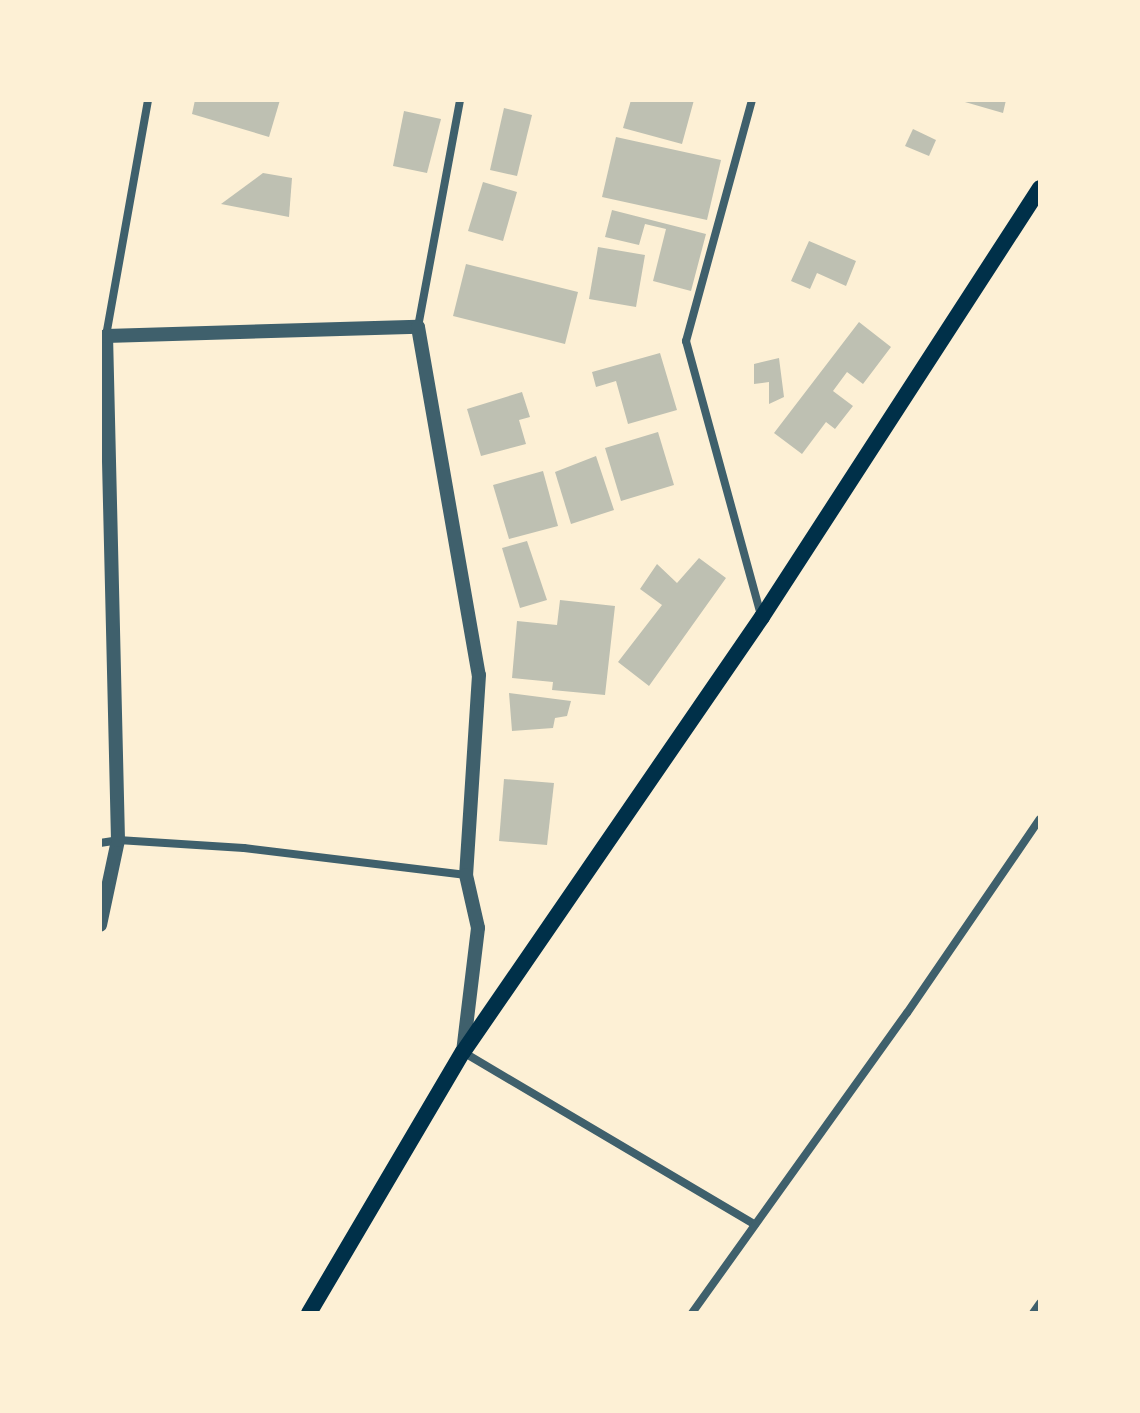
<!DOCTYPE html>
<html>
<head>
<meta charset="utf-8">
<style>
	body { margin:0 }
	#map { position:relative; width:1140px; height:1413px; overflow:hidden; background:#fdf0d5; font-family:Karla,sans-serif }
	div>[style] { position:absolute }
	.building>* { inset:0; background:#bec0b2 }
	.minor>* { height:8px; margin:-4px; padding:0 4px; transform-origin:4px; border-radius:4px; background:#3f606c }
	.tertiary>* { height:14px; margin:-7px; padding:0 7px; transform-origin:7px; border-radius:7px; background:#3f606c }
	.secondary>* { height:16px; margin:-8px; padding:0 8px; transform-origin:8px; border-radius:8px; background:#003049 }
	span { translate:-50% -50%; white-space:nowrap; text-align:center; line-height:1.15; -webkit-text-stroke:7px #fdf0d5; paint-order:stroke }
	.frame { position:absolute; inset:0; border:102px solid #fdf0d5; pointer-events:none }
</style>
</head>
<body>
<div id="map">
	<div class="building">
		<i style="clip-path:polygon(195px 100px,280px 100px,269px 137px,192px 114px)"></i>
		<i style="clip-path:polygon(631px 100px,694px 100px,682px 144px,623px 128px)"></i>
		<i style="clip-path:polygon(958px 100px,1006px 100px,1003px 113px)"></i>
		<i style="clip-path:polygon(504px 108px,532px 115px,517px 176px,490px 170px)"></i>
		<i style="clip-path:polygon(404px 111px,441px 119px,427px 173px,393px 166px)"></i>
		<i style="clip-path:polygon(913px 129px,936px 140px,929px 156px,905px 146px)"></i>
		<i style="clip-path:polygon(616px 137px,721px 160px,707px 220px,602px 197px)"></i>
		<i style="clip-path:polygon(263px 173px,292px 178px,289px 217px,221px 204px)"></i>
		<i style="clip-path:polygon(483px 182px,517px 192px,503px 241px,468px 231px)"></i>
		<i style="clip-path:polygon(612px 210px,706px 234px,691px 291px,653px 281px,666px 229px,645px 224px,639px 245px,605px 237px)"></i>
		<i style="clip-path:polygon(809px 241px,856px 261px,846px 286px,817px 273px,810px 289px,791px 281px)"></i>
		<i style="clip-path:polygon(598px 247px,645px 255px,636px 307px,589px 299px)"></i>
		<i style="clip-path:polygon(466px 264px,578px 292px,565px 344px,453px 316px)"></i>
		<i style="clip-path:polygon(859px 322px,891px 347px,863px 384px,847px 372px,833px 391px,853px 406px,835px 429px,826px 422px,802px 454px,774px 433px)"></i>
		<i style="clip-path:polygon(660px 353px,677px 410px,628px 424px,616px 381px,596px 387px,592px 372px)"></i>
		<i style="clip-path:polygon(779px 358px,784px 397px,769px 404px,769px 382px,754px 384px,754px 364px)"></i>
		<i style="clip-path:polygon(522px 392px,530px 417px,519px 420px,526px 444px,481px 456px,467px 409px)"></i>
		<i style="clip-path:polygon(658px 432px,674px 485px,621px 501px,605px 448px)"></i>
		<i style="clip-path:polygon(596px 456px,614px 510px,571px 524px,555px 472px)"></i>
		<i style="clip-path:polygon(543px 471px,558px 526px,509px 539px,493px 485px)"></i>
		<i style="clip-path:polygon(527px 541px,547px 600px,520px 608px,502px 548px)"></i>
		<i style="clip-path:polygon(699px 558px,726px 578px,649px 686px,618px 662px,662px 605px,640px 589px,657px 564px,677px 583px)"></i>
		<i style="clip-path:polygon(560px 600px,615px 606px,605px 695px,552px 690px,553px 682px,512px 678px,517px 621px,557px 625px)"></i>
		<i style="clip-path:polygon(509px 693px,571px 701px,567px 716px,555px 718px,553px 728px,512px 731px)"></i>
		<i style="clip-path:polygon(504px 779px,554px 783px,547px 845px,499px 841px)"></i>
	</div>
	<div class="minor">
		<i style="left:752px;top:100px;width:250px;rotate:105.3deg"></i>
		<i style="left:686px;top:341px;width:285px;rotate:74.7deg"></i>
		<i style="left:418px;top:327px;width:231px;rotate:-79.5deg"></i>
		<i style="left:103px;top:336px;width:3px"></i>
		<i style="left:106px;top:336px;width:240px;rotate:-79.9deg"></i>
		<i style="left:100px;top:843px;width:18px;rotate:-9deg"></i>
		<i style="left:118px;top:840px;width:126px;rotate:3.6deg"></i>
		<i style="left:244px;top:848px;width:224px;rotate:6.9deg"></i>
		<i style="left:463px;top:1052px;width:339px;rotate:30.6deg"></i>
		<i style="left:692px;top:1313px;width:369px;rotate:-54.4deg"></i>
		<i style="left:907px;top:1013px;width:235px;rotate:-55.6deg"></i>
		<i style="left:1033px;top:1313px;width:12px;rotate:-55deg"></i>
	</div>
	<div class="tertiary">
		<i style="left:100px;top:925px;width:87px;rotate:-78deg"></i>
		<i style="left:118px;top:840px;width:504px;rotate:-91.36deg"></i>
		<i style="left:106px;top:336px;width:312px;rotate:-1.7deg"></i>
		<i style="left:418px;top:327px;width:353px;rotate:80.1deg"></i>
		<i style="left:479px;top:675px;width:200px;rotate:93.7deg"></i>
		<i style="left:466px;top:875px;width:54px;rotate:77.2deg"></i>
		<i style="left:478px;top:928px;width:125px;rotate:96.9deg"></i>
	</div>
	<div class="secondary">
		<i style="left:309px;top:1313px;width:303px;rotate:-59.5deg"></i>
		<i style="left:463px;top:1052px;width:528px;rotate:-55.5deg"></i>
		<i style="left:762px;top:617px;width:511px;rotate:-57.06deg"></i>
	</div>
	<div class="frame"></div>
</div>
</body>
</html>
